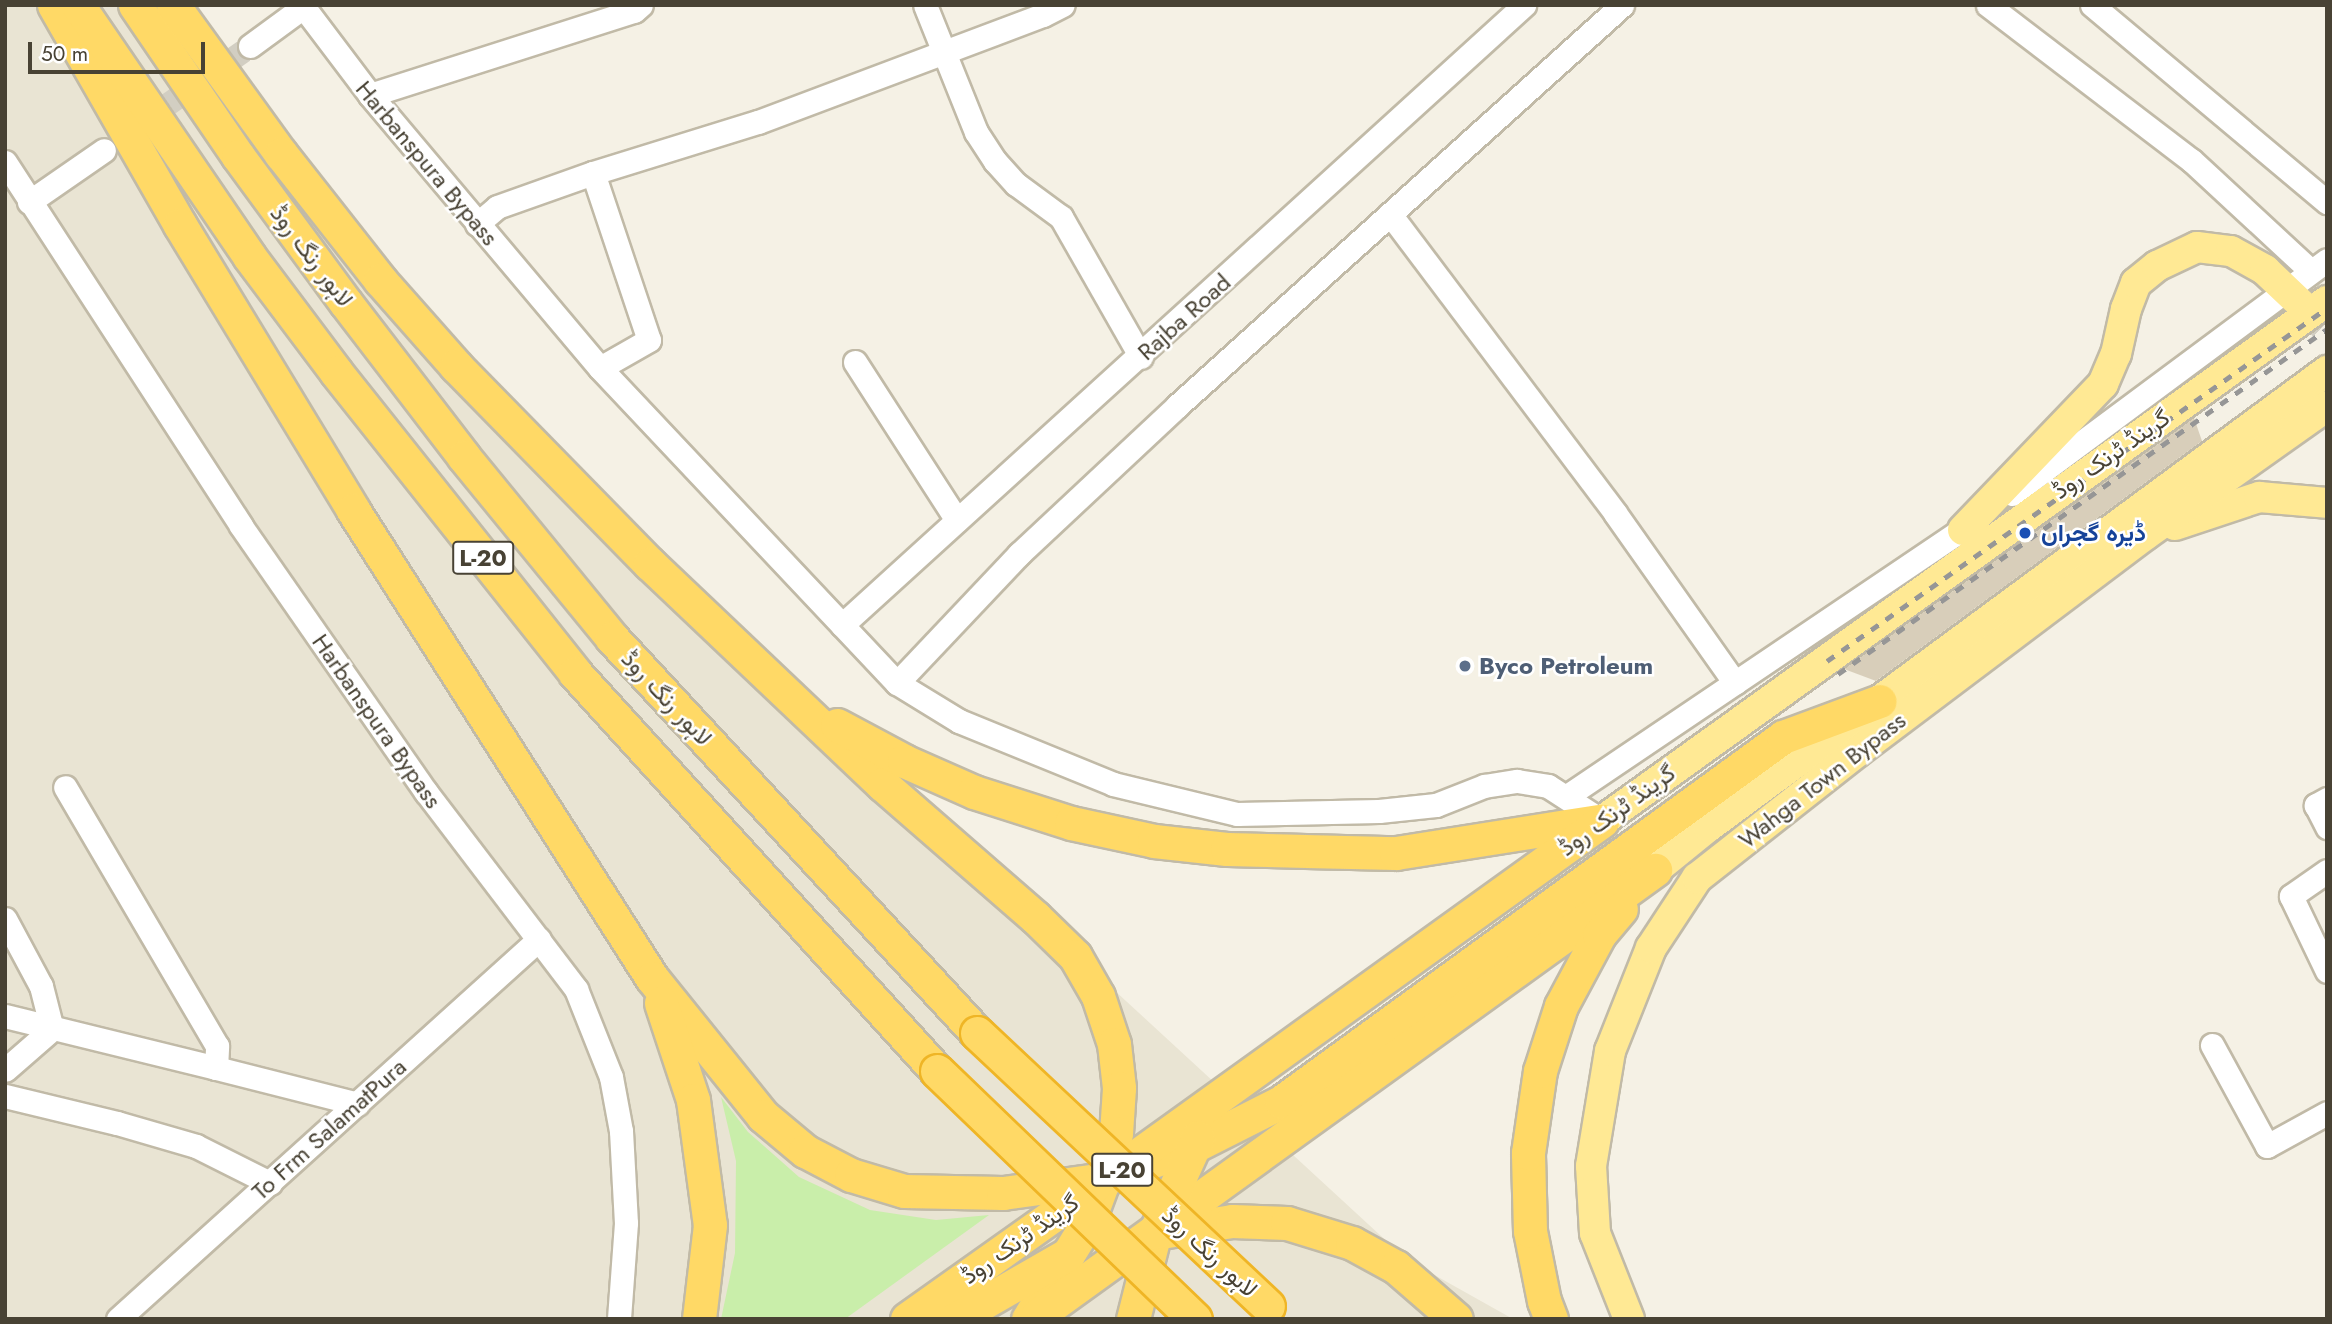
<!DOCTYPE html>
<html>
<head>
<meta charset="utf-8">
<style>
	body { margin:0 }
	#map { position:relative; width:2332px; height:1324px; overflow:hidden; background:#f5f1e5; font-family:Jost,Vazirmatn,sans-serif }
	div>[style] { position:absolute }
	.residential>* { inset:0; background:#e9e4d3 }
	.green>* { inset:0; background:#c9eeaa }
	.building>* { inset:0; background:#d8ceba }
	.minor-tunnel>* { height:23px; margin-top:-11.5px; transform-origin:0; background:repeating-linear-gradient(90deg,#d2cec2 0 23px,transparent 0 34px) }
	.major-tunnel>* { height:30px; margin-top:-15px; transform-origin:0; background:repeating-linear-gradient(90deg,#d2cec2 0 30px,transparent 0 45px) }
	.roads { filter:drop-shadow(2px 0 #c1baa7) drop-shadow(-2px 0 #c1baa7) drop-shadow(0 2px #c1baa7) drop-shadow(0 -2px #c1baa7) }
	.minor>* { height:23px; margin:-11.5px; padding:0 11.5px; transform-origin:11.5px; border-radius:11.5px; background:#fff }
	.major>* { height:30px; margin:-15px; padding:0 15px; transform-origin:15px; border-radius:15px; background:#ffe994 }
	.highway>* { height:33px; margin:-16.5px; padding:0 16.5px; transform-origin:16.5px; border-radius:16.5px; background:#ffd966 }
	.rail>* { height:5px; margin-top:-2.5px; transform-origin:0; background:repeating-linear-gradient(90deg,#969696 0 9px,transparent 0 18px) }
	.bridges { filter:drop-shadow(2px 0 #efb526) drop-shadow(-2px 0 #efb526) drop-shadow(0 2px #efb526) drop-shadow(0 -2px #efb526) }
	.highway-bridge>* { height:33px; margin:-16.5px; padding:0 16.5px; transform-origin:16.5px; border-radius:16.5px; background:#ffd966 }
	.dots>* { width:19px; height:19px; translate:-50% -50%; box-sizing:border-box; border:4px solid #fff; border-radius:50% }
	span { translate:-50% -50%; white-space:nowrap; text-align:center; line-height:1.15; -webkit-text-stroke:5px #fff; paint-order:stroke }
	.shield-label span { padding:2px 5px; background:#fff; border:2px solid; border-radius:5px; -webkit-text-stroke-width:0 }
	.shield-label { font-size:23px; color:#484234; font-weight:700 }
	.street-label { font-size:24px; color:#484234 }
	.transit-label { font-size:24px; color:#164399; font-weight:700 }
	.left { translate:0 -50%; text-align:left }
	.service-label { font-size:24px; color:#4e5e75; font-weight:700 }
	.frame { position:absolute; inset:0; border:7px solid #484234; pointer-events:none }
	.scale { position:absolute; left:28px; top:42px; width:177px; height:32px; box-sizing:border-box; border:4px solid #484234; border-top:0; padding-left:9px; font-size:21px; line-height:24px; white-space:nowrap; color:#484234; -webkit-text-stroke:5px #fff; paint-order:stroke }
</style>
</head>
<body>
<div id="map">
	<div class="residential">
		<i style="clip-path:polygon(5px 5px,174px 5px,281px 154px,744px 649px,1406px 1259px,1513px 1319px,5px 1319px)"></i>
	</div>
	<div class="green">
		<i style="clip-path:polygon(721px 1097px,748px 1132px,799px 1177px,870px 1210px,936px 1220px,989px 1215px,845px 1319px,721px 1319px,735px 1253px,736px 1161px)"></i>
	</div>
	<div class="building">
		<i style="clip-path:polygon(2194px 418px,2202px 441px,1876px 681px,1844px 669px)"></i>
	</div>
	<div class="minor-tunnel">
		<i style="left:141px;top:123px;width:133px;rotate:-35.2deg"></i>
	</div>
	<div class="major-tunnel">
		<i style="left:2302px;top:305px;width:35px;rotate:44deg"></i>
	</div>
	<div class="roads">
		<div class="minor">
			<i style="left:302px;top:5px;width:113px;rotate:52.9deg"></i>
			<i style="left:370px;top:95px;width:357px;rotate:49.9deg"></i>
			<i style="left:600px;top:368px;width:433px;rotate:46.7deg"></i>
			<i style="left:897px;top:683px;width:73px;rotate:31.5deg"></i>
			<i style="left:959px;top:721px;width:166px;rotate:22.2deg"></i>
			<i style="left:1113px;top:784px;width:128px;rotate:13.6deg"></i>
			<i style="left:1237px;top:814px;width:142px;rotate:-1.2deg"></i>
			<i style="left:1379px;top:811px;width:57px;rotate:-6deg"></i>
			<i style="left:1436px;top:805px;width:52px;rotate:-21.6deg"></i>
			<i style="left:1484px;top:786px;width:33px;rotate:-9deg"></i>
			<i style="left:1517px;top:781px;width:31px;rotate:9deg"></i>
			<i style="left:1548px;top:786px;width:64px;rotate:32.9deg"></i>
			<i style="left:925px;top:5px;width:137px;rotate:68.1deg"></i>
			<i style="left:976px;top:132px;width:35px;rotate:57deg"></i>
			<i style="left:995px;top:161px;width:31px;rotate:48deg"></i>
			<i style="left:1016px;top:184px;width:56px;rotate:36.3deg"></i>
			<i style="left:1061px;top:217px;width:161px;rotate:60.3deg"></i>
			<i style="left:1988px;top:5px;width:255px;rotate:37.4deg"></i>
			<i style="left:2191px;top:160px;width:163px;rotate:42.8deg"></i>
			<i style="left:2092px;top:5px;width:307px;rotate:40deg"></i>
			<i style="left:250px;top:46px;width:66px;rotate:-36.3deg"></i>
			<i style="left:370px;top:95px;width:277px;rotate:-17.7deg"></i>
			<i style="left:634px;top:11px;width:9px;rotate:-41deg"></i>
			<i style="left:5px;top:162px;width:434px;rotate:57deg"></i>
			<i style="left:241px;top:526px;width:324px;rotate:55.2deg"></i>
			<i style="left:426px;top:792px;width:248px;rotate:52.7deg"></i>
			<i style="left:576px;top:989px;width:95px;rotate:68.3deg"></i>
			<i style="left:611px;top:1077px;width:55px;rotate:79.5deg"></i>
			<i style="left:621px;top:1131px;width:92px;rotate:86.9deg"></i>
			<i style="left:626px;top:1223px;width:96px;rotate:94.2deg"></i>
			<i style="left:593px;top:173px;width:176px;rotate:71.5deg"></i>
			<i style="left:649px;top:340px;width:56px;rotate:150.3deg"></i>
			<i style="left:29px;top:202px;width:91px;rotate:-34.7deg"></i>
			<i style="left:1390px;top:214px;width:374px;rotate:53deg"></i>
			<i style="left:1615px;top:513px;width:208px;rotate:54.8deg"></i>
			<i style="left:477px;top:224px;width:26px;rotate:-40deg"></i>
			<i style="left:497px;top:207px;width:102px;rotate:-19.5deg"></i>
			<i style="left:593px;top:173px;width:173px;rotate:-17.2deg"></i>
			<i style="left:758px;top:122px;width:304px;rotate:-20.6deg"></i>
			<i style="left:1043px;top:15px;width:22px;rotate:-27deg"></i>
			<i style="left:855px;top:362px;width:188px;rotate:57.2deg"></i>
			<i style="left:2012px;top:494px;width:392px;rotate:-36.6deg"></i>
			<i style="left:842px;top:625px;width:922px;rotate:-42.27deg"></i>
			<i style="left:897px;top:683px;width:178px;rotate:-46.6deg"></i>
			<i style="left:1019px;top:554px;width:216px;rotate:-43.1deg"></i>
			<i style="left:1177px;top:406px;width:599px;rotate:-42.02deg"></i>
			<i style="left:1567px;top:796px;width:493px;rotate:-34deg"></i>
			<i style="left:2327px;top:799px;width:13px;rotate:151deg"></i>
			<i style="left:2316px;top:805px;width:25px;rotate:63deg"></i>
			<i style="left:2327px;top:871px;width:44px;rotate:145.2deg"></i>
			<i style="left:2291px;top:896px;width:83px;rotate:64.4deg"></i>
			<i style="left:5px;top:919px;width:76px;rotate:61.8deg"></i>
			<i style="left:41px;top:986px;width:44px;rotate:75.7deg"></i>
			<i style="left:52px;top:1029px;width:62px;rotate:138.9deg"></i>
			<i style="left:5px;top:1016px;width:217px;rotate:13.8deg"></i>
			<i style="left:216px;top:1068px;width:22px;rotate:-87deg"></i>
			<i style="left:217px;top:1046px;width:300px;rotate:-120.4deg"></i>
			<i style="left:2212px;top:1045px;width:115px;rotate:61.4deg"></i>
			<i style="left:2267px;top:1146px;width:68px;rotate:-28.8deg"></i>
			<i style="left:216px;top:1068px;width:146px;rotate:14.2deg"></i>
			<i style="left:5px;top:1096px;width:115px;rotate:13.6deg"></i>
			<i style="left:117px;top:1123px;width:82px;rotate:16.2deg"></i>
			<i style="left:196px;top:1146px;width:83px;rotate:26.6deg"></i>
			<i style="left:118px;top:1319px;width:567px;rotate:-42.07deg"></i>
		</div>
		<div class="major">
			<i style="left:2175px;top:525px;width:89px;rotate:-18.4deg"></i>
			<i style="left:2259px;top:497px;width:68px;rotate:5deg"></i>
			<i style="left:1963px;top:530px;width:202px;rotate:-46.2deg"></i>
			<i style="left:2103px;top:384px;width:33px;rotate:-67deg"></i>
			<i style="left:2116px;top:354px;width:46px;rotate:-77.5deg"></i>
			<i style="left:2126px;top:309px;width:28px;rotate:-69deg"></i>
			<i style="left:2136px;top:283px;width:27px;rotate:-39deg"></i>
			<i style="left:2157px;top:266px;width:44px;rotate:-25.4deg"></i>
			<i style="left:2197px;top:247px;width:34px;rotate:7deg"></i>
			<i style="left:2231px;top:251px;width:39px;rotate:29deg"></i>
			<i style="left:2265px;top:270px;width:51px;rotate:43.4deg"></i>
			<i style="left:1602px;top:821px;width:892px;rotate:-35.65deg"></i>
			<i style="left:1655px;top:870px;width:68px;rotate:-39.1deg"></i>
			<i style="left:1708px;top:827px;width:769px;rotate:-36.38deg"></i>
			<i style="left:1629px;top:1319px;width:92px;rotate:-111.6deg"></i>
			<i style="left:1595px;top:1233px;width:67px;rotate:-93.4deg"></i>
			<i style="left:1591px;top:1166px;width:117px;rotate:-80.6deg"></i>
			<i style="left:1610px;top:1051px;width:111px;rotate:-68.3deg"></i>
			<i style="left:1651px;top:948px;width:84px;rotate:-56.7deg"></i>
			<i style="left:1697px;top:878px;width:204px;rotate:-38.2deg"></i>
			<i style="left:1857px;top:752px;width:361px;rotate:-37deg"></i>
			<i style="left:2145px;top:535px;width:223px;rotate:-35.3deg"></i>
		</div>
		<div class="highway">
			<i style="left:54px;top:5px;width:254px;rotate:60.2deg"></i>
			<i style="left:180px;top:225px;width:333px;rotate:58.7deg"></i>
			<i style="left:353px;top:510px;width:555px;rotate:57.43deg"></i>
			<i style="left:652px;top:978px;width:177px;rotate:51.2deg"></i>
			<i style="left:763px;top:1116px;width:55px;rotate:39.8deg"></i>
			<i style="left:805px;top:1151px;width:52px;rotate:27.6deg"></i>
			<i style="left:851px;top:1175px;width:55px;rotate:16.8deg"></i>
			<i style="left:904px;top:1191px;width:99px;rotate:1.2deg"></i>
			<i style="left:1003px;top:1193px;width:102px;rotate:-7.9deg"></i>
			<i style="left:1104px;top:1179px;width:94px;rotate:-20deg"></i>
			<i style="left:1192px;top:1147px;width:100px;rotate:-26.8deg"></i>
			<i style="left:1281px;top:1102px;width:621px;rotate:-36.02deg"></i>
			<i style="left:1783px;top:737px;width:103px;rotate:-20.4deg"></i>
			<i style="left:78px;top:5px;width:304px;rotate:55.7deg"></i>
			<i style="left:249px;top:256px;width:145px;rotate:53.1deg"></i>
			<i style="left:336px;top:372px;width:384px;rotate:51.5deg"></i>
			<i style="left:575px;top:673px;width:538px;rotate:47.71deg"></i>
			<i style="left:135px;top:5px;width:183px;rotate:55.7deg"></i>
			<i style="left:238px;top:156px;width:182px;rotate:53.7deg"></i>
			<i style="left:346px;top:303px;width:194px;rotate:52.5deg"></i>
			<i style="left:464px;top:457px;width:234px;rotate:50.7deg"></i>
			<i style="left:612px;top:638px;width:538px;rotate:47.26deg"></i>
			<i style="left:173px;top:5px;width:184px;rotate:54.1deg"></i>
			<i style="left:281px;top:154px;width:160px;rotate:51.8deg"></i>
			<i style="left:380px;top:280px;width:115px;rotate:48.5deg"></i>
			<i style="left:456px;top:366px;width:277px;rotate:45.6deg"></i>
			<i style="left:650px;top:564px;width:320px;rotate:43.5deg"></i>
			<i style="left:882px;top:784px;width:203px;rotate:41deg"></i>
			<i style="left:1035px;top:917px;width:56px;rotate:44.3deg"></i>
			<i style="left:1075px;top:956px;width:46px;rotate:60.1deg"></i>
			<i style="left:1098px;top:996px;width:51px;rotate:71.6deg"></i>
			<i style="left:1114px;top:1044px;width:44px;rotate:83.5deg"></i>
			<i style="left:1119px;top:1088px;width:45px;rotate:93.8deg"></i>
			<i style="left:1116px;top:1133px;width:48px;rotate:104.6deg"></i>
			<i style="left:1104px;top:1179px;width:46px;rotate:110.4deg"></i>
			<i style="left:1088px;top:1222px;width:114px;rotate:121.7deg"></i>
			<i style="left:837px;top:725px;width:76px;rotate:28.2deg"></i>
			<i style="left:904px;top:761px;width:77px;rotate:23.9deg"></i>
			<i style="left:974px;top:792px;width:102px;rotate:17.7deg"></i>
			<i style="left:1071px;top:823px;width:85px;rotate:12.2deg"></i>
			<i style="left:1154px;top:841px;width:73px;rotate:6.3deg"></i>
			<i style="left:1227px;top:849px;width:169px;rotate:1.4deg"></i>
			<i style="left:1396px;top:853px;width:205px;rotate:-9deg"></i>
			<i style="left:661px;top:1003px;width:102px;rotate:71.7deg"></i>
			<i style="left:693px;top:1100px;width:126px;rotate:82.3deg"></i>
			<i style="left:710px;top:1225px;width:95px;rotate:96.7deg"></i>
			<i style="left:1138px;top:1155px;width:572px;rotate:-35.75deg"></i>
			<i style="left:1161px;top:1232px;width:72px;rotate:-8.8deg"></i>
			<i style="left:1232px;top:1221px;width:55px;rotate:2.1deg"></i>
			<i style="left:1287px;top:1223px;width:68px;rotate:17.1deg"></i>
			<i style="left:1352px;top:1243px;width:50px;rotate:28.6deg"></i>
			<i style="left:1396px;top:1267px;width:79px;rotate:40.9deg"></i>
			<i style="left:1038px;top:1315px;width:761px;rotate:-35.8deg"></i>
			<i style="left:907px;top:1319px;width:229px;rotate:-35.4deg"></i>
			<i style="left:955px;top:1319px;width:130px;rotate:-29.9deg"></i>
			<i style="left:1133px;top:1319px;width:90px;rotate:-75.8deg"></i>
			<i style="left:1155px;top:1232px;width:104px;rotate:-65.6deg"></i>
			<i style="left:1551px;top:1319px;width:19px;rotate:-111deg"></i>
			<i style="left:1544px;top:1301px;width:71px;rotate:-101.3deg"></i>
			<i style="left:1530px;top:1231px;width:78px;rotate:-91.5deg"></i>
			<i style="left:1528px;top:1153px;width:83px;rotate:-81.7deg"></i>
			<i style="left:1540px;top:1071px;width:68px;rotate:-72.1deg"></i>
			<i style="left:1561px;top:1006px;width:81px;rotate:-61.8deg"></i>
			<i style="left:1599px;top:935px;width:34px;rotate:-50deg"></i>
		</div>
	</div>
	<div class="rail">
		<i style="left:1827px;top:661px;width:612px;rotate:-35.22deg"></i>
		<i style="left:1838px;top:674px;width:598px;rotate:-35.2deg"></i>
	</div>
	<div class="bridges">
		<div class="highway-bridge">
			<i style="left:977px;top:1033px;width:399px;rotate:43.2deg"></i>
			<i style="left:937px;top:1071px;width:358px;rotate:43.9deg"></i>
		</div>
	</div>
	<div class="dots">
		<i style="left:2025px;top:533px;background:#1a4fb4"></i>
		<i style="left:1465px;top:666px;background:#5c6f8a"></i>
	</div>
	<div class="shield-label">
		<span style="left:483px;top:558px">L-20</span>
		<span style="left:1122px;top:1170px">L-20</span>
	</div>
	<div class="street-label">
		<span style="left:427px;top:163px;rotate:50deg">Harbanspura Bypass</span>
		<span style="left:312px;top:256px;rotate:53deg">لاہور رنگ روڈ</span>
		<span style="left:1184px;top:317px;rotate:-42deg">Rajba Road</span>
		<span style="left:2111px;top:454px;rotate:-35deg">گرینڈ ٹرنک روڈ</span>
		<span style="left:667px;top:698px;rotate:47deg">لاہور رنگ روڈ</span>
		<span style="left:377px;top:721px;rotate:55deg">Harbanspura Bypass</span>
		<span style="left:1822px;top:780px;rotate:-38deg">Wahga Town Bypass</span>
		<span style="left:1617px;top:810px;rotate:-36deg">گرینڈ ٹرنک روڈ</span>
		<span style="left:329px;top:1129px;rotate:-42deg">To Frm SalamatPura</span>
		<span style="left:1020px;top:1239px;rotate:-35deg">گرینڈ ٹرنک روڈ</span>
		<span style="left:1210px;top:1252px;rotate:43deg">لاہور رنگ روڈ</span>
	</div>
	<div class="transit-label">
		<span class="left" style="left:2041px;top:533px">ڈیرہ گجراں</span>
	</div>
	<div class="service-label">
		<span class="left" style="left:1479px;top:666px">Byco Petroleum</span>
	</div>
	<div class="frame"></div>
	<div class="scale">50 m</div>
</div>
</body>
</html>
